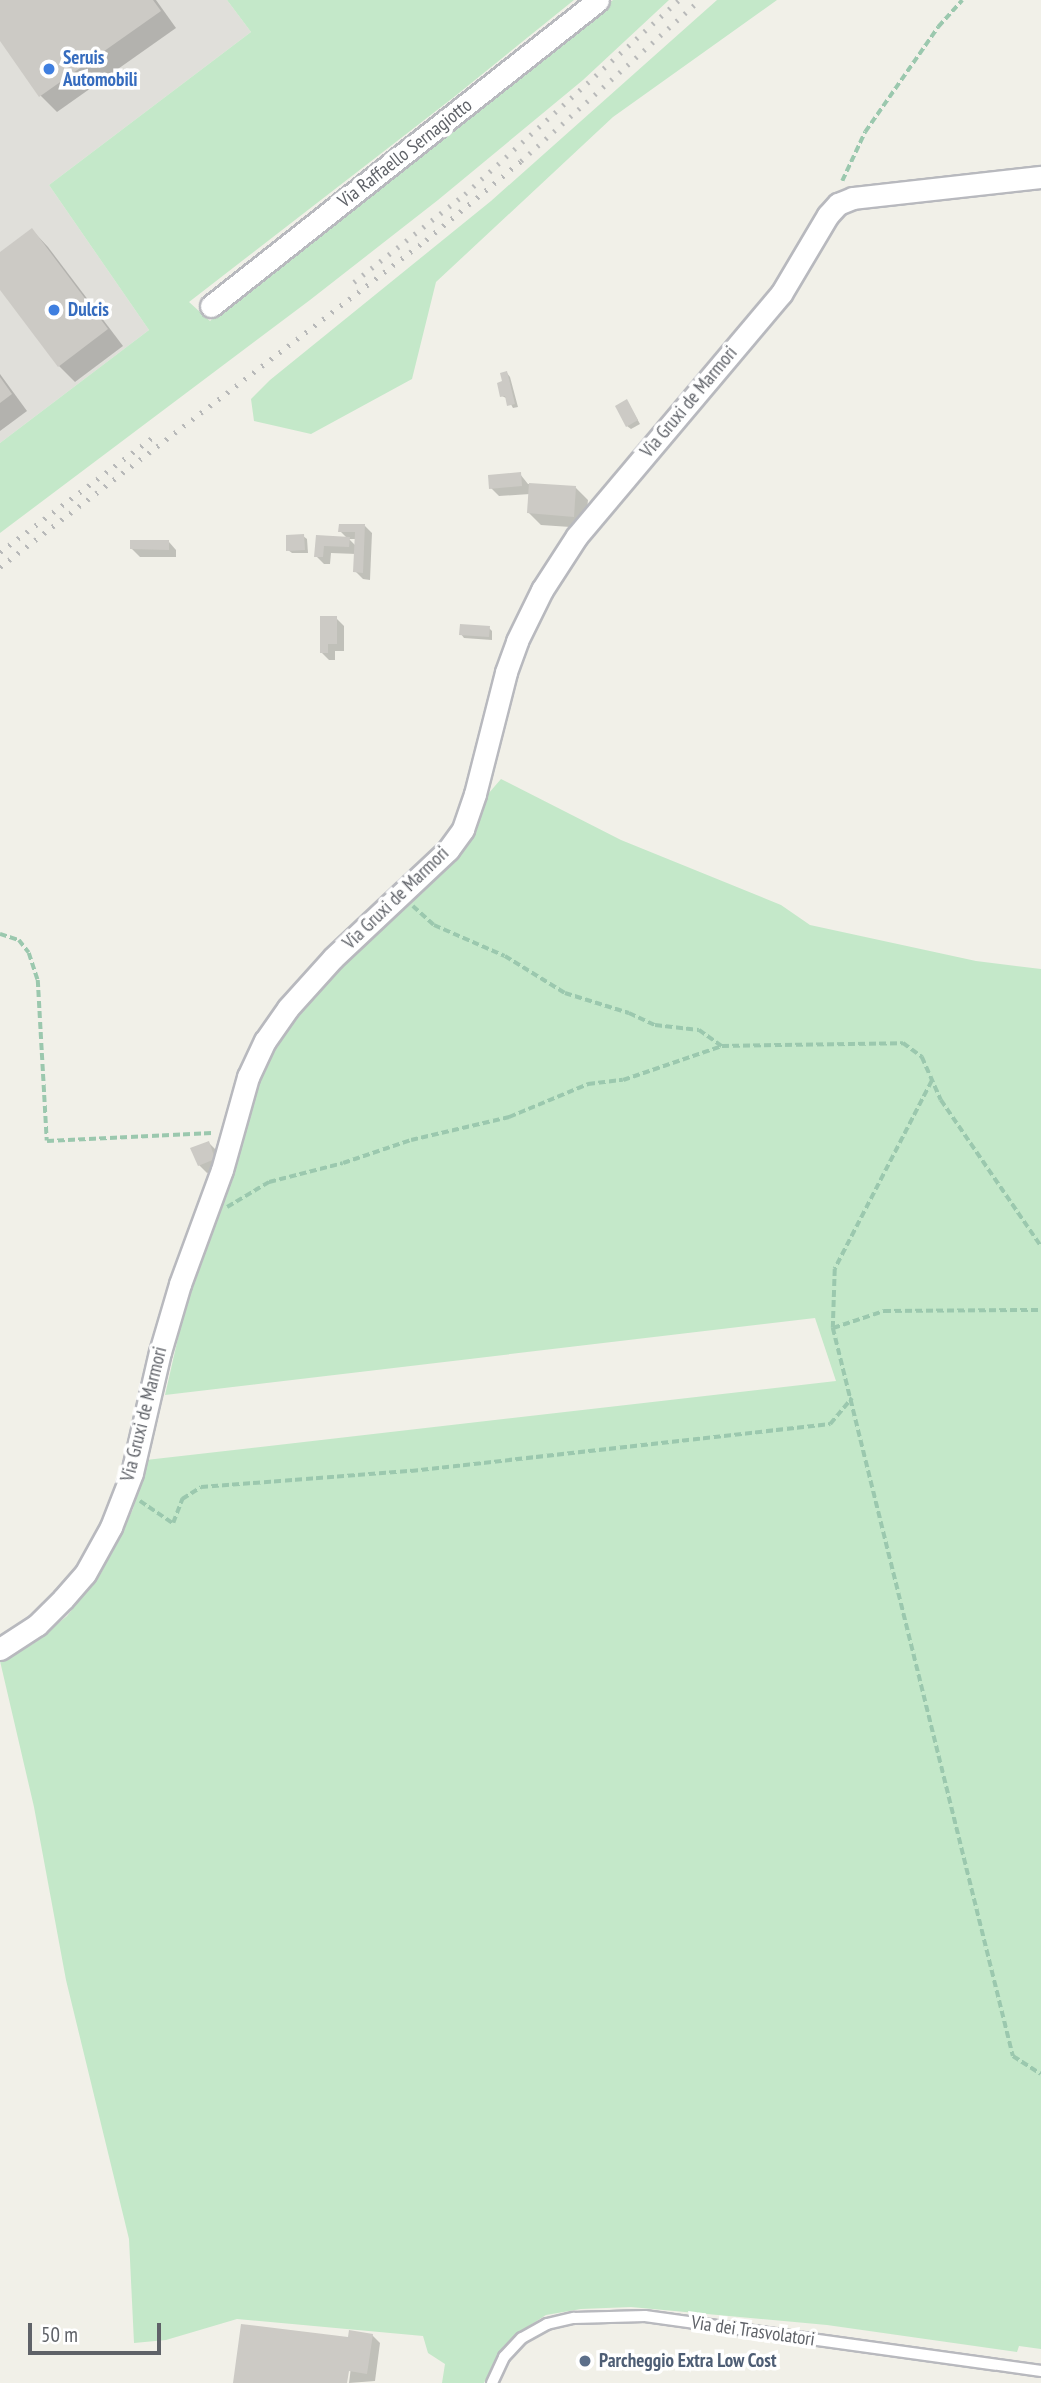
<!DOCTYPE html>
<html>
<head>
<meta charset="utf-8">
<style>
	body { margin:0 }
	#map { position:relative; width:1041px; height:2383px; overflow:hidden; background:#f1f0e8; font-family:"PT Sans Narrow",sans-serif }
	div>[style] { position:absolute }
	.industrial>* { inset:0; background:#e0dfda }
	.green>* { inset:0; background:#c4e8c9 }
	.shadow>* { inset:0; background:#0003 }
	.building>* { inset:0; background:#cccac5 }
	.path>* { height:3.5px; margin-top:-1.75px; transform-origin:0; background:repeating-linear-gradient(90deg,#9bc8ae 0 7px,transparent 0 10.5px) }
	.roads { filter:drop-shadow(2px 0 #b8b9be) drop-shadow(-2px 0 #b8b9be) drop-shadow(0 2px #b8b9be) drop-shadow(0 -2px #b8b9be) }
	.service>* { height:10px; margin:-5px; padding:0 5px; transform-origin:5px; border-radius:5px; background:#fff }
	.minor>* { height:21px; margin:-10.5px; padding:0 10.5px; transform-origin:10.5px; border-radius:10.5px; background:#fff }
	.rail>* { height:5px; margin-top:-2.5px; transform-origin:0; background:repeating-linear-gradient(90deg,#b8b9b9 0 2px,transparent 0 11px) }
	.dots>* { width:19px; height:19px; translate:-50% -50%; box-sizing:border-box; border:4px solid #fff; border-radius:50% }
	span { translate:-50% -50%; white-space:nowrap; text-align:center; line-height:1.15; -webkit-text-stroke:7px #fff; paint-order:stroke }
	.shop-label { font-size:19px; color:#366cbe; font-weight:700 }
	.left { translate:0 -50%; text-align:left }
	.street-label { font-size:19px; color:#5f6268 }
	.service-label { font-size:19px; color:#4e5e75; font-weight:700 }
	.scale { position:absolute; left:28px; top:2323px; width:133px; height:32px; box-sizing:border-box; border:4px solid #5f6268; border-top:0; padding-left:9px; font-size:21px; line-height:24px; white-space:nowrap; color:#5f6268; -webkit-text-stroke:5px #fff; paint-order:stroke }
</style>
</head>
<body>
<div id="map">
	<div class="industrial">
		<i style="clip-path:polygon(0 0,227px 0,251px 32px,49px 185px,149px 330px,0 443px)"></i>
	</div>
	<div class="green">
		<i style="clip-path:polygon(227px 0,574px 0,454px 97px,189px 302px,210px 321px,613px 0,669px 0,583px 80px,438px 200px,310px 300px,0 533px,0 443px,149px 330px,49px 185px,251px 32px)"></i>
		<i style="clip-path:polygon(717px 0,777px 0,613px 117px,436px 282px,412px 379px,311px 434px,254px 421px,251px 399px,270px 380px,491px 201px)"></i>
		<i style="clip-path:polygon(501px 779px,621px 840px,781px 905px,810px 925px,976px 961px,1041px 969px,1041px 2349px,1019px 2346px,1017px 2352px,827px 2325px,631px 2307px,581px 2309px,546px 2315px,518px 2333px,503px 2347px,484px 2383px,442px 2383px,445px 2364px,428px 2353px,423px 2336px,237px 2319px,166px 2340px,134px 2343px,129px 2239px,66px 1980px,34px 1807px,0 1661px,33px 1644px,67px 1616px,101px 1573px,133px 1509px,146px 1460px,836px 1381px,815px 1318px,165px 1395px,186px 1303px,229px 1181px,257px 1084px,274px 1041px)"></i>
	</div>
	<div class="shadow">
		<i style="clip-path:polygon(0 0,156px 0,176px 28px,57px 112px,41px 96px,0 38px)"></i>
		<i style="clip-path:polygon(32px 230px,48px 247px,123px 346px,75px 382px,59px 366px,0 287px,0 254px)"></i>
		<i style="clip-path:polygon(507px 373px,510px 377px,518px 407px,513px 408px,508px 399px,502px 396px)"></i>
		<i style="clip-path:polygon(0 374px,27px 411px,0 431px)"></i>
		<i style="clip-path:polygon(627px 401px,640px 424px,631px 429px,627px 426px)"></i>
		<i style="clip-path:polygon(520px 474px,528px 484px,576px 488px,588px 500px,585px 528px,541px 525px,528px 512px,530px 494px,499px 496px,491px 488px)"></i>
		<i style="clip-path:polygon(evenodd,365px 526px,372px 533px,370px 580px,363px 579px,355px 571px,356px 554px,331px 553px,330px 564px,324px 564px,316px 556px,317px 537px,348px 539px,340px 531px,365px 526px,349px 539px,356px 539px,356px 546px,349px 539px)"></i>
		<i style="clip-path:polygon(303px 536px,307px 539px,308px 553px,292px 553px,288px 550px)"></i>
		<i style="clip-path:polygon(169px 542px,176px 550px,176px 557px,140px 557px,132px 549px)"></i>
		<i style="clip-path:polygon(336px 618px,344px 626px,344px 651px,335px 651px,335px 660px,329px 660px,321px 652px)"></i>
		<i style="clip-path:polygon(489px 628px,492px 631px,492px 640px,464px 638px,461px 634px)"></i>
		<i style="clip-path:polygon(209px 1143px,217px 1151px,222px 1167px,207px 1173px,199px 1165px)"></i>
		<i style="clip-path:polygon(372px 2335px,380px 2343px,375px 2381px,349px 2383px,353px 2351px,345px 2383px,235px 2383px,349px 2339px)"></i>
	</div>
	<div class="building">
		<i style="clip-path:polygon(0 0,153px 0,161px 11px,39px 97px,0 41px)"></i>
		<i style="clip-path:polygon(32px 228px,108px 329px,58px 367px,0 290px,0 252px)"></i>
		<i style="clip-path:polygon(507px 371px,515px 404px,507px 406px,505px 396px,500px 397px,497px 383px,502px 381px,500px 373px)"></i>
		<i style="clip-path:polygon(0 377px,12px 394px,0 403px)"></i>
		<i style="clip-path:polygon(627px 399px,638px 420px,626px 427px,615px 406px)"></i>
		<i style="clip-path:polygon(521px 472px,522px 486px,489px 489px,488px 475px)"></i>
		<i style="clip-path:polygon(529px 483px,576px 486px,574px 517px,527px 513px)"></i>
		<i style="clip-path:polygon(339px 524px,365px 524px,363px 573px,353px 572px,355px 532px,338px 532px)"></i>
		<i style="clip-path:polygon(304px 534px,305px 550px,286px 551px,286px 535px)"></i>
		<i style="clip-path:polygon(316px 535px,350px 537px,349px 547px,324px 546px,323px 557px,314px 557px)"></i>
		<i style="clip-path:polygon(130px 540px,169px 540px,169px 550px,130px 549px)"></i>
		<i style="clip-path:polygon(320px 616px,337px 616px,337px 644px,328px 644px,328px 653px,320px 653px)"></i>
		<i style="clip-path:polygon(460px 624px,490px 626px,489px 637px,459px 635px)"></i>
		<i style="clip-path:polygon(209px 1141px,215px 1159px,198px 1166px,190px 1148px)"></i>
		<i style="clip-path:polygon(241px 2324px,348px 2337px,349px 2330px,373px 2334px,367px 2374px,349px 2371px,347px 2383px,233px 2383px)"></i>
	</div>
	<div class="path">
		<i style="left:842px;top:181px;width:54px;rotate:-64.9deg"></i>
		<i style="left:865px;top:132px;width:128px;rotate:-55.2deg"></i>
		<i style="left:938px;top:27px;width:36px;rotate:-48deg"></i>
		<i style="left:413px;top:906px;width:28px;rotate:42deg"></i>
		<i style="left:434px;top:925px;width:77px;rotate:23.6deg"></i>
		<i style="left:505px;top:956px;width:70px;rotate:31.7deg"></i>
		<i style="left:565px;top:993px;width:67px;rotate:17.4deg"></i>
		<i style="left:629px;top:1013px;width:29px;rotate:25deg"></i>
		<i style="left:655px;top:1025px;width:44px;rotate:6.5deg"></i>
		<i style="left:699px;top:1030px;width:28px;rotate:35deg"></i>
		<i style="left:0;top:934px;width:20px;rotate:18deg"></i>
		<i style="left:19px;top:940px;width:16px;rotate:52deg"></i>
		<i style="left:29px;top:953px;width:28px;rotate:72deg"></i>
		<i style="left:38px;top:980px;width:161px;rotate:86.8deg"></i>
		<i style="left:47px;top:1141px;width:165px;rotate:-2.8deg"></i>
		<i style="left:932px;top:1081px;width:212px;rotate:117.3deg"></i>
		<i style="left:835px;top:1269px;width:59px;rotate:91.9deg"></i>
		<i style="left:833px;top:1328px;width:750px;rotate:76.11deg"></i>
		<i style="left:1013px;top:2056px;width:33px;rotate:33deg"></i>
		<i style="left:227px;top:1207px;width:49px;rotate:-30.8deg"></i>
		<i style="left:269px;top:1182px;width:76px;rotate:-14.4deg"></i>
		<i style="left:343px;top:1163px;width:72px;rotate:-18.7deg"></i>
		<i style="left:411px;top:1140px;width:101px;rotate:-13.2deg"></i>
		<i style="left:509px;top:1117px;width:86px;rotate:-22.7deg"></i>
		<i style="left:588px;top:1084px;width:35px;rotate:-7deg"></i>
		<i style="left:623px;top:1080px;width:105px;rotate:-19deg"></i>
		<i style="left:722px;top:1046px;width:181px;rotate:-0.9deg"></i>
		<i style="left:903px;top:1043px;width:24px;rotate:36deg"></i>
		<i style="left:922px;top:1057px;width:47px;rotate:66.2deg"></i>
		<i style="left:941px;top:1100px;width:177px;rotate:55.6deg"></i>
		<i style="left:833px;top:1328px;width:54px;rotate:-18.4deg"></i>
		<i style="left:884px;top:1311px;width:157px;rotate:-0.4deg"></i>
		<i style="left:140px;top:1501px;width:40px;rotate:34deg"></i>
		<i style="left:173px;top:1523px;width:26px;rotate:-69deg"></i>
		<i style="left:182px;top:1499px;width:22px;rotate:-32deg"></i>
		<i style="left:201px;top:1487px;width:211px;rotate:-4.4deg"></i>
		<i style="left:411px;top:1471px;width:422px;rotate:-6.4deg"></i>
		<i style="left:830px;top:1424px;width:34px;rotate:-50deg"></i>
	</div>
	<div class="roads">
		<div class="service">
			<i style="left:492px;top:2383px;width:29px;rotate:-65deg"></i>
			<i style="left:504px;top:2357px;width:26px;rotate:-47deg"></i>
			<i style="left:522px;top:2338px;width:29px;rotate:-29deg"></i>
			<i style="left:547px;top:2324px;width:28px;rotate:-13deg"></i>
			<i style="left:574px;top:2318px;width:71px;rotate:-1.6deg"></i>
			<i style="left:645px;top:2316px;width:400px;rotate:7.9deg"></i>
		</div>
		<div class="minor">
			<i style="left:211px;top:306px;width:493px;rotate:-38.3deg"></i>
			<i style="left:0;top:1649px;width:44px;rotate:-33deg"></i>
			<i style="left:37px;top:1625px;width:37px;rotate:-45deg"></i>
			<i style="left:63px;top:1599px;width:33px;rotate:-49deg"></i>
			<i style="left:85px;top:1574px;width:54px;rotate:-61deg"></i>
			<i style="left:111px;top:1527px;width:58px;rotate:-68.7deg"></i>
			<i style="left:132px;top:1473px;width:124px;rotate:-77deg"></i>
			<i style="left:160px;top:1352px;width:71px;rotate:-73.6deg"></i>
			<i style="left:180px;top:1284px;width:121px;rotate:-69.8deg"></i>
			<i style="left:222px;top:1170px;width:97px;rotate:-74.4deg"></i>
			<i style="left:248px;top:1077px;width:40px;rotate:-65deg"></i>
			<i style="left:265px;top:1041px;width:40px;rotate:-55.1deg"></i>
			<i style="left:288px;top:1008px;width:67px;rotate:-48deg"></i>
			<i style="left:333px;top:958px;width:158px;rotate:-43.2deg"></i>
			<i style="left:448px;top:850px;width:26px;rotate:-54deg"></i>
			<i style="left:463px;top:829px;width:37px;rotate:-71deg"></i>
			<i style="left:475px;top:794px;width:126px;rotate:-75.7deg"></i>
			<i style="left:506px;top:672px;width:33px;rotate:-70deg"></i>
			<i style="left:517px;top:641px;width:57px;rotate:-63.9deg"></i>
			<i style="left:542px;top:590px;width:64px;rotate:-57.1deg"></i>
			<i style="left:577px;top:536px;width:317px;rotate:-49.9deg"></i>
			<i style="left:781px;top:294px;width:92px;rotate:-59.3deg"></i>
			<i style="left:828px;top:215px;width:15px;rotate:-48deg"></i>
			<i style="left:838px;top:204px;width:16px;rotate:-22deg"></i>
			<i style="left:853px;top:198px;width:189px;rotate:-6.4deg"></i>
		</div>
	</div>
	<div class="rail">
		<i style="left:354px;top:282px;width:142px;rotate:-38.4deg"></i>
		<i style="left:465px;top:194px;width:289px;rotate:-42.2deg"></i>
		<i style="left:0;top:552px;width:190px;rotate:-36.9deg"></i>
		<i style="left:0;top:567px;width:537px;rotate:-37.51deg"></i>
		<i style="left:426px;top:240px;width:124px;rotate:-39.7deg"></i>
		<i style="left:521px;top:161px;width:241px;rotate:-42deg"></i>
	</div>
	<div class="dots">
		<i style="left:49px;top:69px;background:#3f7fe0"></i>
		<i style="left:54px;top:310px;background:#3f7fe0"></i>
		<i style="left:585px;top:2361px;background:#5c6f8a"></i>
	</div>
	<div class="shop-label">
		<span class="left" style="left:63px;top:69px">Seruis<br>Automobili</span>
		<span class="left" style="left:68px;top:310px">Dulcis</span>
	</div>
	<div class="street-label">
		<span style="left:405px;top:153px;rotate:-38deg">Via Raffaello Sernagiotto</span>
		<span style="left:689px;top:402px;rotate:-50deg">Via Gruxi de Marmori</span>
		<span style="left:396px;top:898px;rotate:-44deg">Via Gruxi de Marmori</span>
		<span style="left:144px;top:1414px;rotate:-76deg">Via Gruxi de Marmori</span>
		<span style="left:753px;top:2331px;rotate:8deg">Via dei Trasvolatori</span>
	</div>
	<div class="service-label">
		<span class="left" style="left:599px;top:2361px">Parcheggio Extra Low Cost</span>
	</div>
	<div class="scale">50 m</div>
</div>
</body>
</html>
